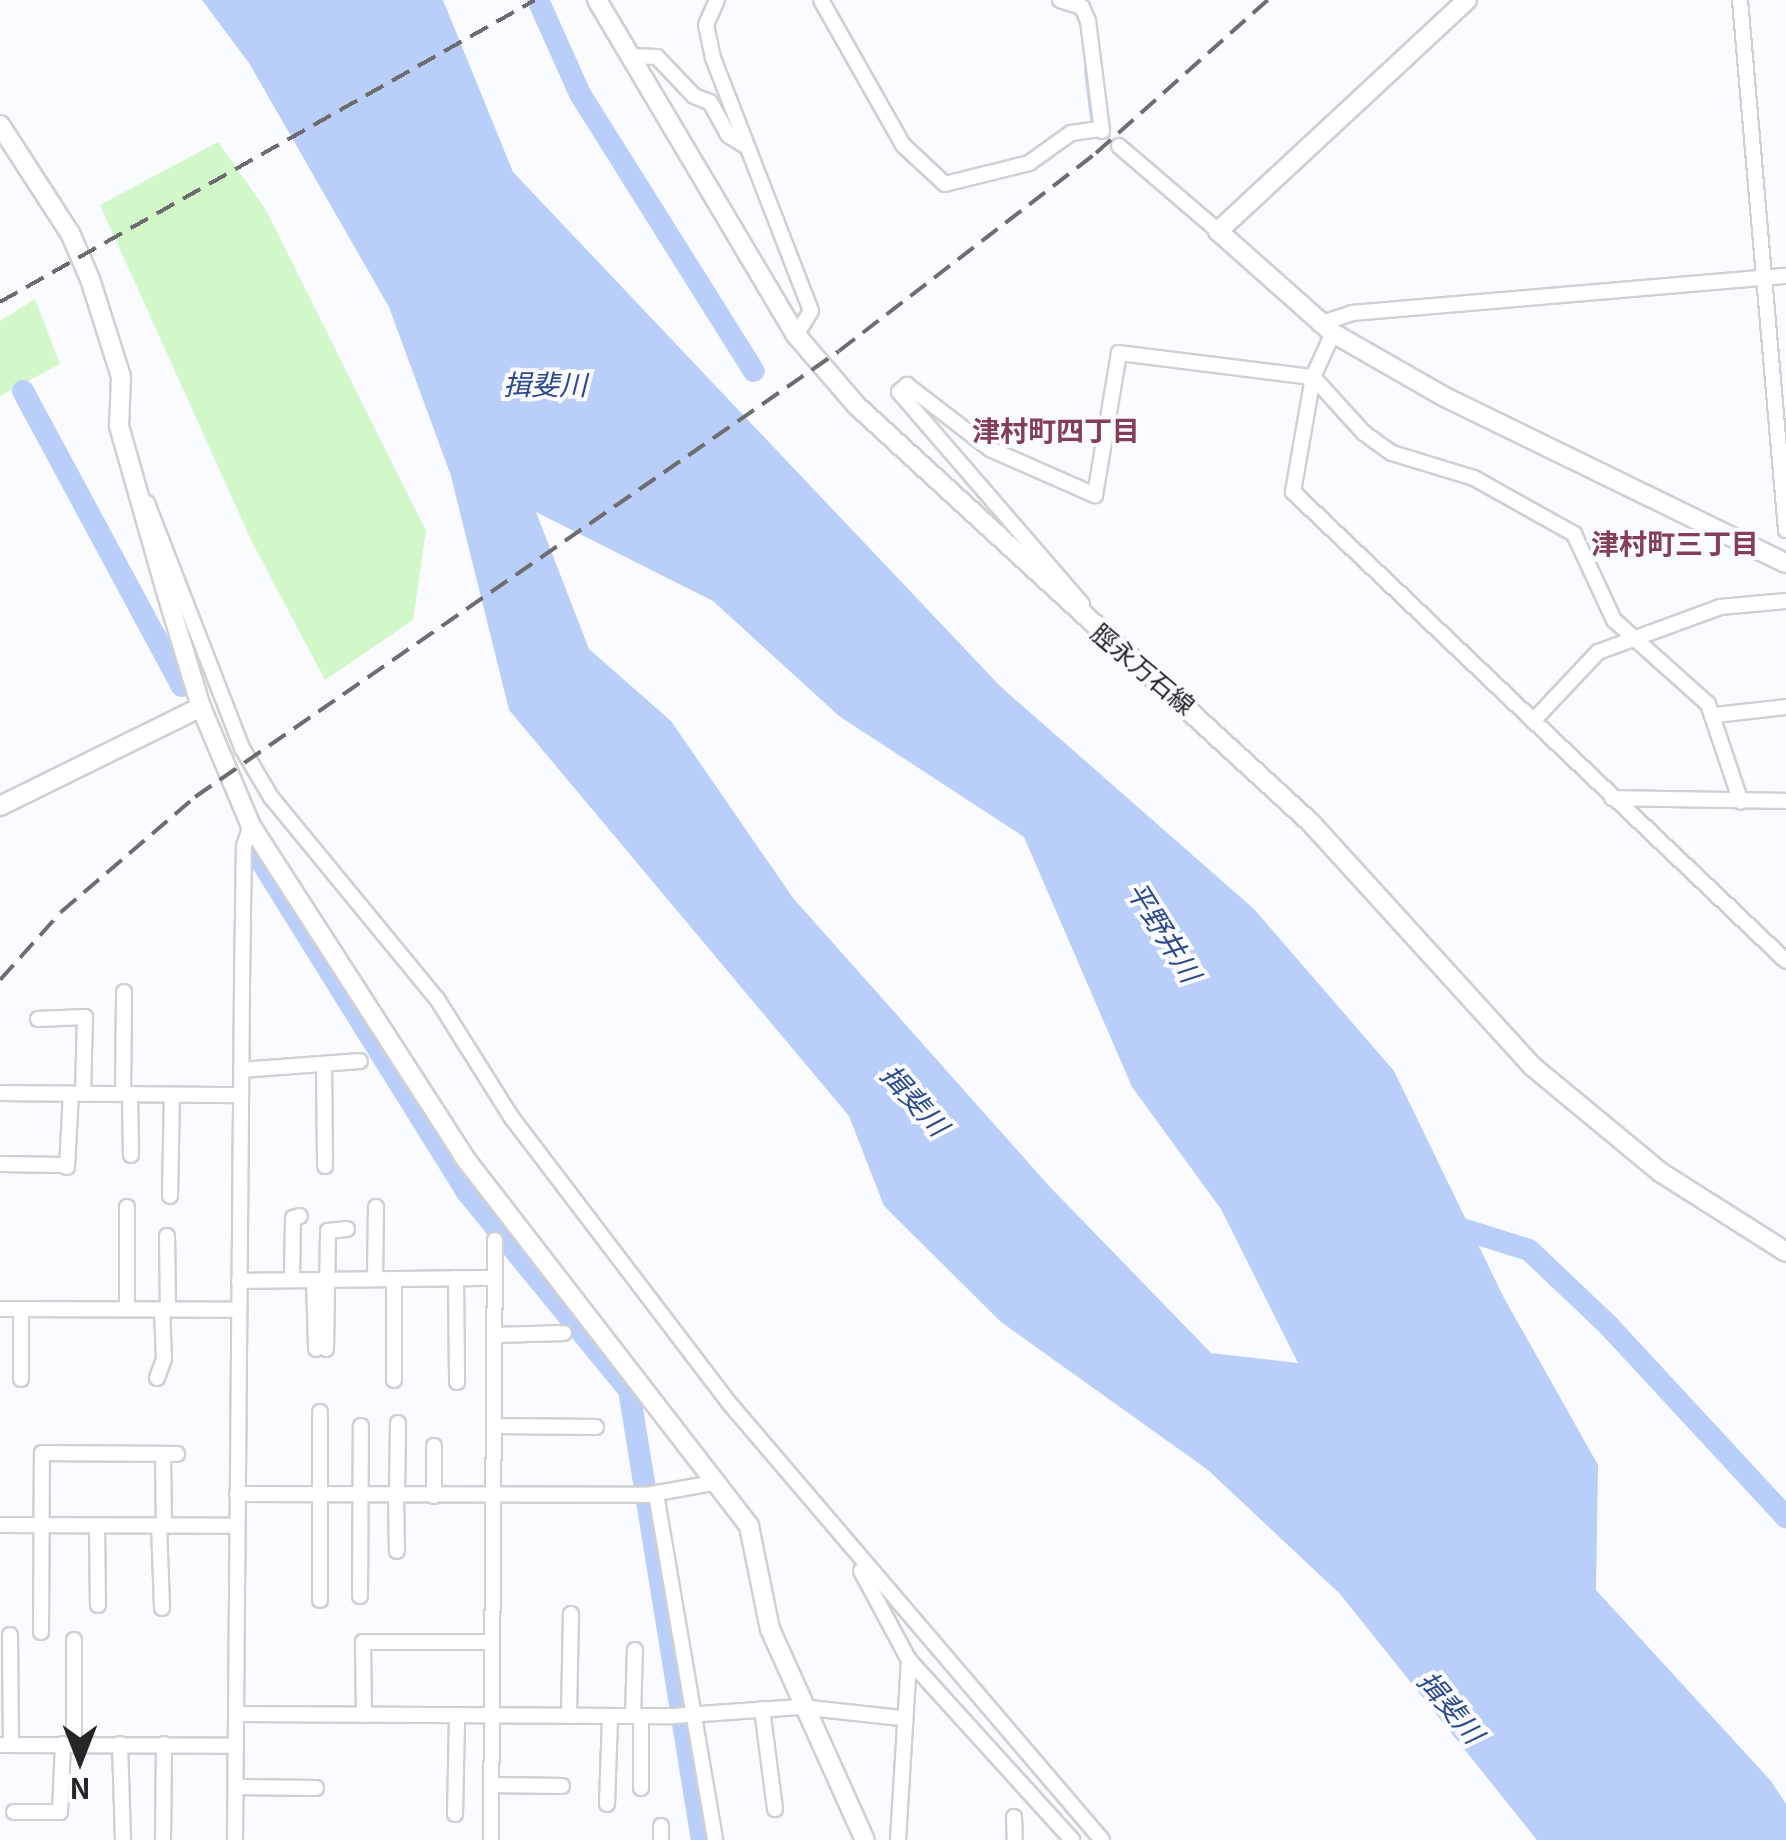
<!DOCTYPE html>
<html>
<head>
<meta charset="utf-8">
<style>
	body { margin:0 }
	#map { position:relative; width:1786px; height:1840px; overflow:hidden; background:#f9fbfe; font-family:Georgia,"Noto Sans JP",serif }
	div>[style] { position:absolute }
	.green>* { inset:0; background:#d2f8ca }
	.water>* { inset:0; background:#b9cffa }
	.stream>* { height:4px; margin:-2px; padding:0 2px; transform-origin:2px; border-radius:2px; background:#b9cffa }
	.river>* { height:22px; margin:-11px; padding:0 11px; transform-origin:11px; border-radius:11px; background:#b9cffa }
	.roads { filter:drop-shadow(2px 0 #cfd0d4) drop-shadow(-2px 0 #cfd0d4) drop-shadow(0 2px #cfd0d4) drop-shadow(0 -2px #cfd0d4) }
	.minor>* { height:14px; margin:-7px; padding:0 7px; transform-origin:7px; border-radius:7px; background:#fff }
	.tertiary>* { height:18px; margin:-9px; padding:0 9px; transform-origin:9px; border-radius:9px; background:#fff }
	.secondary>* { height:18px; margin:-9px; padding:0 9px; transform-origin:9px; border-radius:9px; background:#fff }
	.rail>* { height:4px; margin-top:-2px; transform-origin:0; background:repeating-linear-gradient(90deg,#6c6d6e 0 20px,transparent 0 30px) }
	span { translate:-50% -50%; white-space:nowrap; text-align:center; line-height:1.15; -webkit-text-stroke:8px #f9fbfe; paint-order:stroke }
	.street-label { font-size:25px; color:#252526 }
	.water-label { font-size:28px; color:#2d4989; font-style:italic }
	.neighbourhood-label { font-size:28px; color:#833e58; font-weight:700 }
	.north { position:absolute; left:30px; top:1710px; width:100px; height:100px; -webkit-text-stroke:8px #f9fbfe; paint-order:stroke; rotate:180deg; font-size:28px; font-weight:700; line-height:40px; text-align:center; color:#252526 }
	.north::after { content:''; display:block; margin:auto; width:35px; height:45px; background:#252526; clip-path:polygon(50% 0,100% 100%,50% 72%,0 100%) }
</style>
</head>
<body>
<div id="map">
	<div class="green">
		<i style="clip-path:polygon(218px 142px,266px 210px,426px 531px,413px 620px,325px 680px,252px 542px,100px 205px)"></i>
		<i style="clip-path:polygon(35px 299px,60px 364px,0 396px,0 321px)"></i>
	</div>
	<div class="water">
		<i style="clip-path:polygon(evenodd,202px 0,443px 0,513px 172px,1001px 687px,1254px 909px,1394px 1071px,1503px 1296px,1598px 1465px,1596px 1590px,1771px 1781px,1786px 1804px,1786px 1840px,1537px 1840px,1340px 1594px,1208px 1470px,1001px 1322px,884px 1206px,849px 1116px,509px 710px,451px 476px,389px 307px,249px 63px,202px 0,536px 512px,713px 601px,839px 716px,1024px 837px,1132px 1087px,1221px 1209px,1298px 1363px,1211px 1353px,1050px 1187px,793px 898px,671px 721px,589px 649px,536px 512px)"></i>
	</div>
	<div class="stream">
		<i style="left:1086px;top:70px;width:56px;rotate:82.9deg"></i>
	</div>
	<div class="river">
		<i style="left:538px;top:0;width:103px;rotate:65.9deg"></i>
		<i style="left:580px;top:94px;width:327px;rotate:57.9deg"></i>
		<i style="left:23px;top:391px;width:335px;rotate:61.7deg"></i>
		<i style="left:256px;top:853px;width:398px;rotate:58.1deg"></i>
		<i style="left:466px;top:1191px;width:257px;rotate:50.7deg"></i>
		<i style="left:629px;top:1390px;width:456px;rotate:80.8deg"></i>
		<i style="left:1443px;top:1223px;width:90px;rotate:17.4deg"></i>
		<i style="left:1529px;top:1250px;width:109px;rotate:43.5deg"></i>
		<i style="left:1608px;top:1325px;width:262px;rotate:47.2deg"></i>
	</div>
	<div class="roads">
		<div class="minor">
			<i style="left:717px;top:0;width:27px;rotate:114deg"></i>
			<i style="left:706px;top:25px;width:34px;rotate:78deg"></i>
			<i style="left:713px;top:58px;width:271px;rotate:68.8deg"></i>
			<i style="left:811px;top:311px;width:28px;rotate:122deg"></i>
			<i style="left:821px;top:0;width:167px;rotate:60.5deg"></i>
			<i style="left:903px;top:145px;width:57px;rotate:42.9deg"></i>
			<i style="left:945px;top:184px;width:87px;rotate:-14deg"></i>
			<i style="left:1029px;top:163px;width:52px;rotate:-35.5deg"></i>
			<i style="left:1071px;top:133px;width:27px;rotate:-8deg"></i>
			<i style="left:1060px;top:0;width:23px;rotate:18deg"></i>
			<i style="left:1082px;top:7px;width:15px;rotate:67deg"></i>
			<i style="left:1088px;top:21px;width:111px;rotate:82.7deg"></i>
			<i style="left:1740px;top:0;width:532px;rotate:85.04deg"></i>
			<i style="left:631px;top:56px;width:26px;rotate:2deg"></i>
			<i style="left:657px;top:57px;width:54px;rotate:46.5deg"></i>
			<i style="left:694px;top:96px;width:17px;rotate:21deg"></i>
			<i style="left:710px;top:102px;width:38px;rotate:61deg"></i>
			<i style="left:728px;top:135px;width:19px;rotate:32deg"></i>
			<i style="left:1119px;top:146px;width:130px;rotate:40.6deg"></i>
			<i style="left:1319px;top:324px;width:35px;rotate:-18deg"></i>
			<i style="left:1352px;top:313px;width:436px;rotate:-4.9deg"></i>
			<i style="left:1333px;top:333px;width:48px;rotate:114.4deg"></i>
			<i style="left:1313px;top:377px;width:117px;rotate:99.9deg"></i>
			<i style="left:1293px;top:492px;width:680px;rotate:43.57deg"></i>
			<i style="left:147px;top:503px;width:263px;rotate:68.8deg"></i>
			<i style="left:242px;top:748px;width:57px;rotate:59.4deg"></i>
			<i style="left:271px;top:797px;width:261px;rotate:50.6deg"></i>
			<i style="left:437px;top:999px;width:141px;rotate:57.8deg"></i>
			<i style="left:512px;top:1118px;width:360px;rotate:52.7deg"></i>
			<i style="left:730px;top:1404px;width:573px;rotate:49.53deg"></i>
			<i style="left:1082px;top:604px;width:280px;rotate:-130.8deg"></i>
			<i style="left:899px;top:392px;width:11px;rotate:-41deg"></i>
			<i style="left:907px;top:385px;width:105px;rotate:37.6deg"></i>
			<i style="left:990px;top:449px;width:115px;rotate:23.7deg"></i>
			<i style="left:1095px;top:495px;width:144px;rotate:-80.4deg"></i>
			<i style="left:1119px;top:353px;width:195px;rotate:7.1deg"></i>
			<i style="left:1313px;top:377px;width:76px;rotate:47.7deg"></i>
			<i style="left:1364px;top:433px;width:34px;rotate:36deg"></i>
			<i style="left:1392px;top:453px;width:86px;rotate:17deg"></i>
			<i style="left:1474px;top:478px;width:115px;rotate:29.2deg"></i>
			<i style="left:1574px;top:534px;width:95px;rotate:65.1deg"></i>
			<i style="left:1614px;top:620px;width:126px;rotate:41.8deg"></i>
			<i style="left:1708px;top:704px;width:103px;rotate:71.4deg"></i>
			<i style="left:1715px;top:715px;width:71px;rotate:-6.4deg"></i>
			<i style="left:1533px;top:721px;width:95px;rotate:-46.7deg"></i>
			<i style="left:1598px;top:652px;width:130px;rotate:-20.2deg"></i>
			<i style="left:1720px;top:607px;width:66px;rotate:-5.2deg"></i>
			<i style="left:1612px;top:798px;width:174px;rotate:1deg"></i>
			<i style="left:38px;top:1019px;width:47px;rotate:-2.4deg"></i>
			<i style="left:85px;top:1017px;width:77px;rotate:91.5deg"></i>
			<i style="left:324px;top:1064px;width:102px;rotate:89.4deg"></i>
			<i style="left:241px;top:1070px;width:119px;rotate:-4.3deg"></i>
			<i style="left:0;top:1093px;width:240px;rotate:0.5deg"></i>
			<i style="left:123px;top:1094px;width:102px;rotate:-89.4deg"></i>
			<i style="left:130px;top:1094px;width:61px;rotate:89.1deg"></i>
			<i style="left:0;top:1164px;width:61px;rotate:0.9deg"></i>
			<i style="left:67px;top:1167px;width:73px;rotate:-86.9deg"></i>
			<i style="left:170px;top:1196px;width:101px;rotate:-88.9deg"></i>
			<i style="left:167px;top:1236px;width:73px;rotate:89.2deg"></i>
			<i style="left:456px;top:1278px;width:104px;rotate:89.4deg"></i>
			<i style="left:375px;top:1279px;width:72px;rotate:-89.2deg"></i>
			<i style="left:394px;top:1279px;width:101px;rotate:90deg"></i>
			<i style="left:292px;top:1280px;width:62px;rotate:-89.1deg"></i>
			<i style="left:293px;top:1218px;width:7px;rotate:-16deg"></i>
			<i style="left:314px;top:1280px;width:69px;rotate:88.3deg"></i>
			<i style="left:239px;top:1281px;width:256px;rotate:-0.7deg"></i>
			<i style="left:127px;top:1308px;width:101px;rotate:-90deg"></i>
			<i style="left:0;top:1309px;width:238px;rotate:0.2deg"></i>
			<i style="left:495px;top:1335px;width:69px;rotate:-1.7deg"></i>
			<i style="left:326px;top:1349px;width:118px;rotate:-89deg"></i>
			<i style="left:328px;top:1231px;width:19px;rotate:-6deg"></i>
			<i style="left:157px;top:1378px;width:20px;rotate:-70deg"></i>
			<i style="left:164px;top:1359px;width:50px;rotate:-92.3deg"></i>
			<i style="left:21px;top:1379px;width:70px;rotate:-90deg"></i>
			<i style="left:320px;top:1412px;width:188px;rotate:90deg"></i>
			<i style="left:494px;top:1426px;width:102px;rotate:0.6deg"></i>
			<i style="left:434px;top:1446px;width:50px;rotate:90deg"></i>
			<i style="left:163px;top:1456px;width:69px;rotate:89.2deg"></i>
			<i style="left:237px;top:1494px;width:409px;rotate:0.1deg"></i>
			<i style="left:646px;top:1495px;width:73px;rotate:-10.2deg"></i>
			<i style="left:656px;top:1494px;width:351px;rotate:80.3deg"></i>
			<i style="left:396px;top:1495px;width:56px;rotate:89deg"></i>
			<i style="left:397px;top:1495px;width:72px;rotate:-89.2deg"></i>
			<i style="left:0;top:1525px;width:236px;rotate:0.2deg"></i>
			<i style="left:159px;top:1525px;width:83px;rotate:87.9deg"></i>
			<i style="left:97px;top:1526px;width:79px;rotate:89.3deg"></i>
			<i style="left:861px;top:1571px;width:101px;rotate:61.7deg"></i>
			<i style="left:909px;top:1660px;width:243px;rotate:47.8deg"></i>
			<i style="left:360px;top:1596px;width:170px;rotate:-89.7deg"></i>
			<i style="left:41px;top:1632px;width:179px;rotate:-89.7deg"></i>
			<i style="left:42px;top:1453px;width:135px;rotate:0.4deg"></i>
			<i style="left:10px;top:1635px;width:110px;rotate:89.5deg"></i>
			<i style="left:74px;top:1640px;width:104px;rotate:90deg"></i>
			<i style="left:762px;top:1709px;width:101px;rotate:82.6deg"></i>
			<i style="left:237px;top:1714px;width:436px;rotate:0.3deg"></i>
			<i style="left:673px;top:1716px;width:127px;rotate:-4.1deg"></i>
			<i style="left:800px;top:1707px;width:102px;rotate:6.2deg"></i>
			<i style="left:364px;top:1715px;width:73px;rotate:-90.8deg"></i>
			<i style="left:363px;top:1642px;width:129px"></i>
			<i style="left:569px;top:1716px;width:102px;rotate:-88.9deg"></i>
			<i style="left:633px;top:1716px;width:66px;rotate:-88.3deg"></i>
			<i style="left:120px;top:1744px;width:96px;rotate:88.2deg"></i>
			<i style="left:0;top:1745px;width:236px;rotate:0.2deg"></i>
			<i style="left:491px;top:1785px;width:71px;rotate:0.8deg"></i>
			<i style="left:236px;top:1787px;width:80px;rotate:0.7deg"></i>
			<i style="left:641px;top:1788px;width:72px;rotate:-90deg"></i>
			<i style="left:607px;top:1804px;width:88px;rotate:-88deg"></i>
			<i style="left:14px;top:1812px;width:46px"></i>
			<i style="left:60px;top:1812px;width:68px;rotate:-87.5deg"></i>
			<i style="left:455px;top:1814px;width:98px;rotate:-88.8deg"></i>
			<i style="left:1014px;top:1817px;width:23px;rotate:88deg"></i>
			<i style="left:163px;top:1840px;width:96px;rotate:-89.4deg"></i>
			<i style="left:235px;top:1840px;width:856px;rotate:-89.53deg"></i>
			<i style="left:242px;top:984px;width:138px;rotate:-89.2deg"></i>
			<i style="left:244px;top:846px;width:21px;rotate:-71deg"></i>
			<i style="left:491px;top:1840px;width:600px;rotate:-89.62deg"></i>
			<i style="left:661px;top:1840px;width:14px;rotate:-90deg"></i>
			<i style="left:898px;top:1840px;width:180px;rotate:-86.5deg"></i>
		</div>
		<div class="tertiary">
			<i style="left:1467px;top:0;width:340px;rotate:137.1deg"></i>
			<i style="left:1218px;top:231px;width:154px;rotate:41.6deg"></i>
			<i style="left:1333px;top:333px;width:127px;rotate:29.8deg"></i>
			<i style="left:1443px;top:396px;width:381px;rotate:26deg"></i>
			<i style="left:0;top:125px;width:129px;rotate:57.1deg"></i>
			<i style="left:70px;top:233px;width:50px;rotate:66.5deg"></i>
			<i style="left:90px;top:279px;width:103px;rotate:72.4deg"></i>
			<i style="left:121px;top:377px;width:49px;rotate:92.3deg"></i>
			<i style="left:119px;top:426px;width:168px;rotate:74.1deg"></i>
			<i style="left:165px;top:588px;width:124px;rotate:73.2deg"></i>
			<i style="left:201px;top:707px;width:129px;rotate:67.2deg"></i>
			<i style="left:251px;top:826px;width:394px;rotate:57.2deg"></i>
			<i style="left:464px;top:1157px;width:466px;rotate:52.3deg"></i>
			<i style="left:749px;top:1526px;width:105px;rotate:78.5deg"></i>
			<i style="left:770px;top:1629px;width:231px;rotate:65.8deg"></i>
			<i style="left:0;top:806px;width:224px;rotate:-26.2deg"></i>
		</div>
		<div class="secondary">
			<i style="left:597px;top:0;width:390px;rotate:59.3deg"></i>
			<i style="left:796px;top:335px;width:92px;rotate:49.4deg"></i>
			<i style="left:856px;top:405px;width:618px;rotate:42.57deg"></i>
			<i style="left:1311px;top:823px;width:328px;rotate:47.7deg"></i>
			<i style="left:1532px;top:1066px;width:166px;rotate:39.6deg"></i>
			<i style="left:1660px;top:1172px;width:149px;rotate:32.4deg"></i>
		</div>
	</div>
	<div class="rail">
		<i style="left:0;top:302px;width:614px;rotate:-29.44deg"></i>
		<i style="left:0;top:980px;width:91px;rotate:-48.1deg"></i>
		<i style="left:61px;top:912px;width:177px;rotate:-40.6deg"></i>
		<i style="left:195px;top:797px;width:783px;rotate:-34.7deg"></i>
		<i style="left:839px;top:351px;width:324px;rotate:-37.6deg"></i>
		<i style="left:1096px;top:153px;width:230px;rotate:-41.7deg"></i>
	</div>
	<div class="street-label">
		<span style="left:1144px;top:668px;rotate:40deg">脛永万石線</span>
	</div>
	<div class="water-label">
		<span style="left:545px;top:383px">揖斐川</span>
		<span style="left:1165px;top:931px;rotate:58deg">平野井川</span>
		<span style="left:916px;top:1099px;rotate:48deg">揖斐川</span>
		<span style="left:1452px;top:1706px;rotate:50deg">揖斐川</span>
	</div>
	<div class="neighbourhood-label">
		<span style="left:1056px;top:429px">津村町四丁目</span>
		<span style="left:1675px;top:542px">津村町三丁目</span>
	</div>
	<div class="north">N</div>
</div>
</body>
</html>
